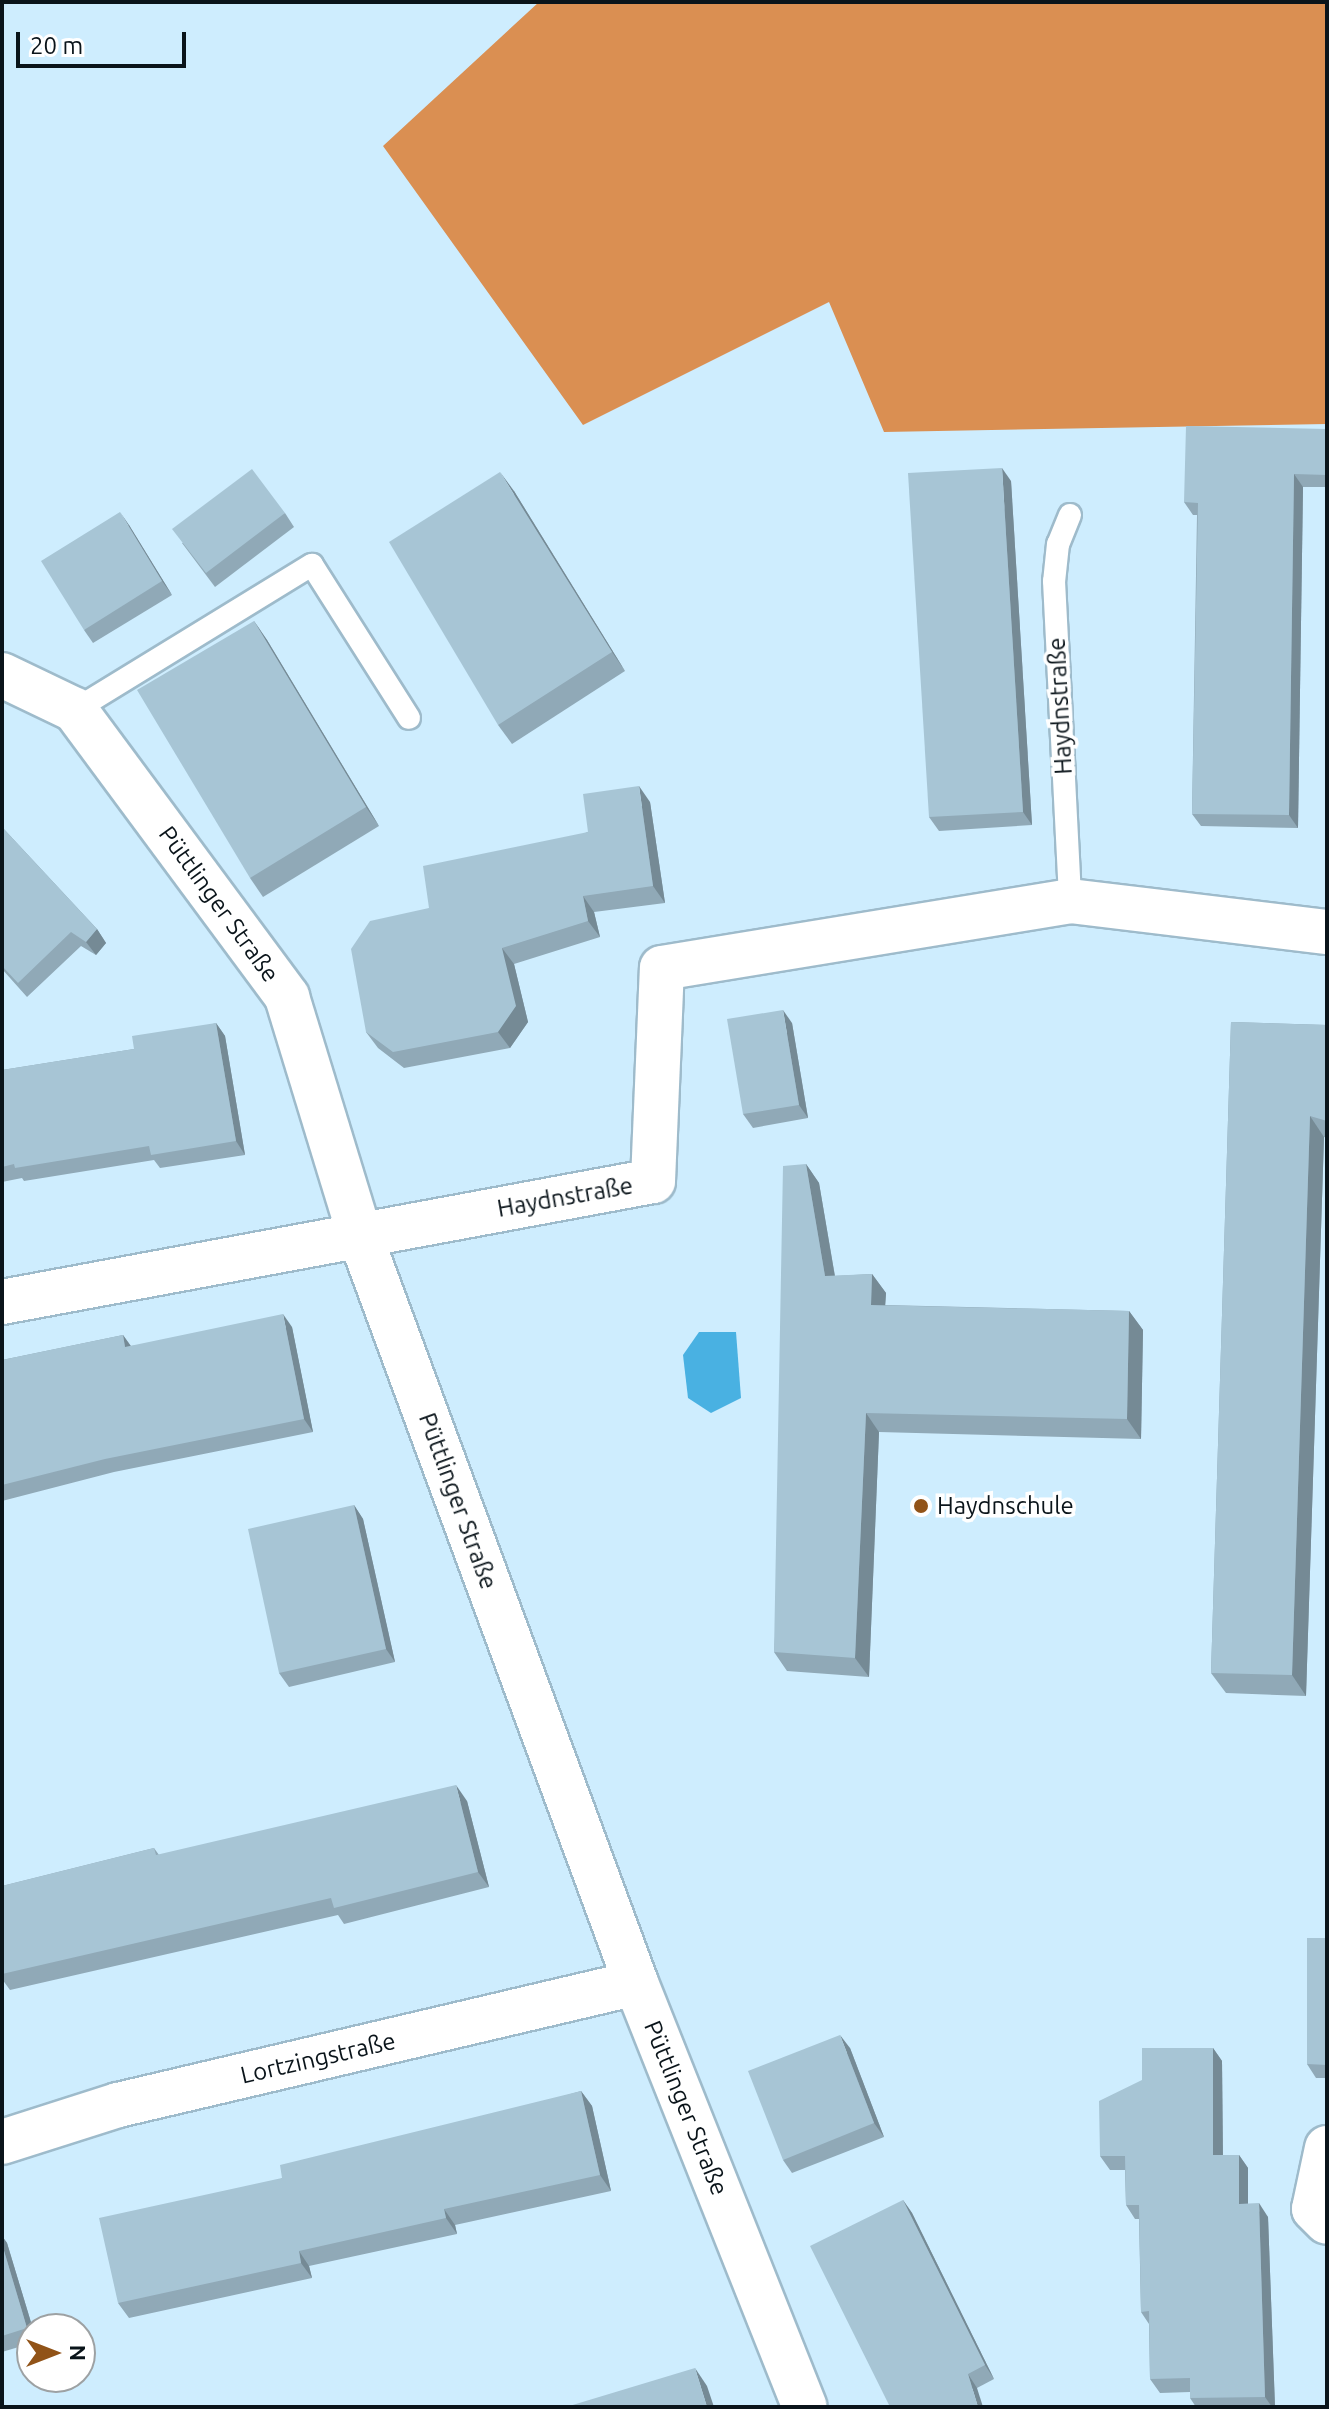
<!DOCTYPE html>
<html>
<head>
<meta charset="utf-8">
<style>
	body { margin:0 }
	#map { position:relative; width:1329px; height:2409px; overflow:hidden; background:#ceedfe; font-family:Ubuntu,sans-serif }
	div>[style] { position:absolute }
	.forest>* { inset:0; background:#da8f52 }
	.water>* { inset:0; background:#49b1e2 }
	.roads { filter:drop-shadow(2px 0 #9ebbcb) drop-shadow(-2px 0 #9ebbcb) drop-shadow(0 2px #9ebbcb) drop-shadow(0 -2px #9ebbcb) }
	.lane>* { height:22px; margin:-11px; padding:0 11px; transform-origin:11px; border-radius:11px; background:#fff }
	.street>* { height:44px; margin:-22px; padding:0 22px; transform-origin:22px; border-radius:22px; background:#fff }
	.wall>* { inset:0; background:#90a9b7 }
	.shaded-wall>* { inset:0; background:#758a95 }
	.building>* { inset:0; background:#a7c5d5 }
	.dots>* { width:22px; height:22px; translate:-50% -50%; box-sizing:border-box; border:4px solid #fff; border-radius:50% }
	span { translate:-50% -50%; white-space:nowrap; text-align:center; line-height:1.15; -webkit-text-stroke:7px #fff; paint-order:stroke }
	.street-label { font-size:24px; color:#0a141a }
	.poi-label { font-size:24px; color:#0a141a }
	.left { translate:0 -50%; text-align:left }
	.frame { position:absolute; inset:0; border:4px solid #0a141a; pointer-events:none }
	.north { position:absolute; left:16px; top:2313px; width:80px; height:80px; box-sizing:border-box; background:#fff; border:2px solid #9da1a3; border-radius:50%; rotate:90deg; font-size:22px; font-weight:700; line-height:32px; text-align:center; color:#0a141a }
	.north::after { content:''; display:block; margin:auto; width:28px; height:36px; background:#915318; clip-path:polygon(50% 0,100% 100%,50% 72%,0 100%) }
	.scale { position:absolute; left:16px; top:32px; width:170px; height:36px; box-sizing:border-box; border:4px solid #0a141a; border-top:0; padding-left:10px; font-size:24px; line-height:28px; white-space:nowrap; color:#0a141a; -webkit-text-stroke:6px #fff; paint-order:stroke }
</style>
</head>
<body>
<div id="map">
	<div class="forest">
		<i style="clip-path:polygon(539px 2px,1327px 2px,1327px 424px,884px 432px,829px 302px,583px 425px,383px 146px)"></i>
	</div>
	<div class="water">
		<i style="clip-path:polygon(699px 1332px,736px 1332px,741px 1398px,711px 1413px,688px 1398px,683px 1355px)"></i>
	</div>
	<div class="roads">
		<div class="lane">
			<i style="left:1070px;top:515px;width:31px;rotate:112deg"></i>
			<i style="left:1058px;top:544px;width:37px;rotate:96deg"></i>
			<i style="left:1054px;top:581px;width:320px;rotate:87.1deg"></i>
			<i style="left:75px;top:710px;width:278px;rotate:-31.5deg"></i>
			<i style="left:312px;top:565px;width:181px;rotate:57.6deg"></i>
		</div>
		<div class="street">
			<i style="left:2px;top:675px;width:81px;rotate:25.6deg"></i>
			<i style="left:75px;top:710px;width:357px;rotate:53.5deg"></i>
			<i style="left:287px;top:997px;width:247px;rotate:73deg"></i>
			<i style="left:359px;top:1233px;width:800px;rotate:69.73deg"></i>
			<i style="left:636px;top:1983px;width:456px;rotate:68.3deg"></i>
			<i style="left:2px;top:1302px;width:662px;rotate:-10.53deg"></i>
			<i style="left:653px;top:1181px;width:213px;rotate:-87.6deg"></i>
			<i style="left:662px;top:968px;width:413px;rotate:-9.3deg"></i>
			<i style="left:1070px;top:901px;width:259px;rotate:6.9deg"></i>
			<i style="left:2px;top:2142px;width:122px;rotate:-17.7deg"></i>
			<i style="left:118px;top:2105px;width:532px;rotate:-13.25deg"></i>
			<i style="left:1327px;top:2148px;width:62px;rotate:102deg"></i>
			<i style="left:1314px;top:2209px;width:18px;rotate:45deg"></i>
		</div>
	</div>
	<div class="wall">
		<i style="clip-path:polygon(1327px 429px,1327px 487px,1303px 487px,1298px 828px,1201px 826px,1192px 814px,1197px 515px,1193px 515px,1184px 502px)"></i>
		<i style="clip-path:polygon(1011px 481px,1032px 825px,939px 831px,929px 817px)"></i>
		<i style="clip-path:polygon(514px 491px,625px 671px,512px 744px,498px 725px)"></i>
		<i style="clip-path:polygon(285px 513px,294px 527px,215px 587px,182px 543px)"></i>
		<i style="clip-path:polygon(129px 525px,172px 595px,93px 643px,84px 630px)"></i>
		<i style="clip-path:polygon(254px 621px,267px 640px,379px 826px,263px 897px,250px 878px)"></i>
		<i style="clip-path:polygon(650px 802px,665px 903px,594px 912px,600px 937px,514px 964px,528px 1022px,510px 1048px,404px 1068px,378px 1048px,366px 1032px,429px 908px)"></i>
		<i style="clip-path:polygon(2px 827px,97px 929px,106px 943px,96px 955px,81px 946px,27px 997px,2px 969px)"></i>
		<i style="clip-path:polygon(1231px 1022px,1327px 1025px,1327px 1138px,1324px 1137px,1306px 1696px,1226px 1693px,1211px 1673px)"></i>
		<i style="clip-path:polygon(216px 1023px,225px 1036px,245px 1155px,160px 1168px,154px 1160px,24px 1181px,22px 1178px,2px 1182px,2px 1070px,134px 1049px)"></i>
		<i style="clip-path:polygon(792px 1023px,808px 1118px,753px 1128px,743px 1114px)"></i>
		<i style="clip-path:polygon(806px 1164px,819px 1183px,835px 1276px,872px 1274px,886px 1293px,885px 1305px,1129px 1311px,1143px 1330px,1141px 1439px,879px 1432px,869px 1677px,787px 1671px,774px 1652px)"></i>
		<i style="clip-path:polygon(292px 1327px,313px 1432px,114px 1472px,2px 1501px,2px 1360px,123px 1335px,131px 1346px)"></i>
		<i style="clip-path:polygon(354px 1505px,363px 1519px,395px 1662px,289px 1687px,279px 1673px)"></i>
		<i style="clip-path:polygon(467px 1801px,489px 1887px,344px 1924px,338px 1915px,10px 1990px,2px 1979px,2px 1886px,154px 1848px,159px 1855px)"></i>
		<i style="clip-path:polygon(1327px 1938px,1327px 2078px,1316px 2078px,1307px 2064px)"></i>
		<i style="clip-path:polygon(850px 2048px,884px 2137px,792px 2173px,783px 2160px)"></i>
		<i style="clip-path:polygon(1213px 2048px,1222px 2061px,1223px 2155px,1239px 2155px,1248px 2168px,1248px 2204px,1268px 2217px,1275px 2407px,1196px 2407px,1190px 2398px,1190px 2392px,1160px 2393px,1150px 2379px,1149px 2324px,1141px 2312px,1139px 2219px,1135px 2219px,1126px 2205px,1125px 2170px,1110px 2170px,1100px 2156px)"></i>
		<i style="clip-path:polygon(581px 2091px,592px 2106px,611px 2191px,455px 2225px,457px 2234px,309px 2266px,312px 2278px,129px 2318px,118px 2303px,282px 2178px)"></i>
		<i style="clip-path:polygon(903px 2200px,912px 2213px,994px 2379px,977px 2388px,890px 2407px)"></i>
		<i style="clip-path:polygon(2px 2236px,7px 2243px,33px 2329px,32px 2343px,2px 2352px)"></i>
	</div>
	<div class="shaded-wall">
		<i style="clip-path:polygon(1002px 468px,1011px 481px,1032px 825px,1023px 812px)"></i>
		<i style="clip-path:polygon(500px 472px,514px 491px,625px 671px,612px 652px)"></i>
		<i style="clip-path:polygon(1294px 474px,1303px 487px,1298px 828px,1289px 815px)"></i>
		<i style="clip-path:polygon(120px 512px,129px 525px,172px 595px,162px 581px)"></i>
		<i style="clip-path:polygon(254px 621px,267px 640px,379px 826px,366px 807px)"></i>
		<i style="clip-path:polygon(639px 786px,650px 802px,665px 903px,653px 886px)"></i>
		<i style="clip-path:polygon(583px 896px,594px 912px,600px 937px,588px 921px)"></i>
		<i style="clip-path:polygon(97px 929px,106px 943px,96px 955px,86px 942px)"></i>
		<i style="clip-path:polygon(502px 948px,514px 964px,528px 1022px,510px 1048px,498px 1032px)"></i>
		<i style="clip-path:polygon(783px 1010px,792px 1023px,808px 1118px,799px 1105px)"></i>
		<i style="clip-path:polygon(216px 1023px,225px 1036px,245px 1155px,236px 1141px)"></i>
		<i style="clip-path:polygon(1310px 1116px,1324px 1137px,1306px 1696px,1292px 1675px)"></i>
		<i style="clip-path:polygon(806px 1164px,819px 1183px,838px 1295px,825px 1276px)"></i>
		<i style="clip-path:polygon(872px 1274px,886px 1293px,884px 1324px,871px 1305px)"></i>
		<i style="clip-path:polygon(1129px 1311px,1143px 1330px,1141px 1439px,1127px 1419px)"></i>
		<i style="clip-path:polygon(283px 1314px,292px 1327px,313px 1432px,304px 1419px)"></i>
		<i style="clip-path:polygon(123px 1335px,132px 1348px,125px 1347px)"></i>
		<i style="clip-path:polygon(866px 1413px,879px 1432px,869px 1677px,855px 1658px)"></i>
		<i style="clip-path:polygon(354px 1505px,363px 1519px,395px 1662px,386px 1649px)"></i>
		<i style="clip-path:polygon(456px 1785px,467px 1801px,489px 1887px,478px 1872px)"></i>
		<i style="clip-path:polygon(840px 2035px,850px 2048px,884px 2137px,874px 2123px)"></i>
		<i style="clip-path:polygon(1213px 2048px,1222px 2061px,1223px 2169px,1213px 2155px)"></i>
		<i style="clip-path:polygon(581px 2091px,592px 2106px,611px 2191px,600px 2175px)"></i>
		<i style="clip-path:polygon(1239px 2155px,1248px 2168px,1248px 2218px,1239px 2204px)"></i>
		<i style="clip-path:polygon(903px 2200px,912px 2213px,994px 2379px,985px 2365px)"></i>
		<i style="clip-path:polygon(1259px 2203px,1268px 2217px,1275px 2407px,1272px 2407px,1265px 2397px)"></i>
		<i style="clip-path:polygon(444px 2209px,455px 2225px,457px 2234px,446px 2218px)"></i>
		<i style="clip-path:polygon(2px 2236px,7px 2243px,33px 2329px,32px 2336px,27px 2328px,2px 2244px)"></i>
		<i style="clip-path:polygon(299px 2251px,309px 2266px,312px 2278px,301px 2263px)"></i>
		<i style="clip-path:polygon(695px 2368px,707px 2386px,714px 2407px,707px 2407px)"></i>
		<i style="clip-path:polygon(968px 2374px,977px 2388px,983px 2407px,978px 2407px)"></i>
	</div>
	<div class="building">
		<i style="clip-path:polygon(1186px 426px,1327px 429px,1327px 475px,1294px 474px,1289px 815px,1192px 814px,1198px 503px,1184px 502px)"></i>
		<i style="clip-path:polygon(1002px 468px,1023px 812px,929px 817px,908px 473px)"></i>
		<i style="clip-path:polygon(252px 469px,285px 513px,206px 573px,172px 529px)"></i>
		<i style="clip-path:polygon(500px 472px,612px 652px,498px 725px,389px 542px)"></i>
		<i style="clip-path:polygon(120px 512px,162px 581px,84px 630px,41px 561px)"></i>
		<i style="clip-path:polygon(254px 621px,366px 807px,250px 878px,137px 690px)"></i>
		<i style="clip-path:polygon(639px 786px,653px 886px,583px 896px,588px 921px,502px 948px,516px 1006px,498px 1032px,393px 1052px,366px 1032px,351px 949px,370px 921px,429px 908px,423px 866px,588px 832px,583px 794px)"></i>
		<i style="clip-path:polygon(2px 827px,97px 929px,86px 942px,71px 932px,18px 983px,2px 966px)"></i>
		<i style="clip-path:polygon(783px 1010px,799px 1105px,743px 1114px,727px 1019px)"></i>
		<i style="clip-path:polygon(1231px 1022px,1327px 1025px,1327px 1121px,1310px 1116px,1292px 1675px,1211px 1673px)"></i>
		<i style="clip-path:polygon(216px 1023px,236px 1141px,151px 1155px,149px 1146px,15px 1168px,14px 1164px,2px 1167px,2px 1070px,134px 1049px,132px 1036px)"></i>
		<i style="clip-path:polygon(806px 1164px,825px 1276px,872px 1274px,871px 1305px,1129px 1311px,1127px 1419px,866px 1413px,855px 1658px,774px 1652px,783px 1166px)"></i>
		<i style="clip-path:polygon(283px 1314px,304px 1419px,105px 1459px,2px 1485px,2px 1360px,123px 1335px,125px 1347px)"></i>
		<i style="clip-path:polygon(354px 1505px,386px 1649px,279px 1673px,248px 1529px)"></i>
		<i style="clip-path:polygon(456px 1785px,478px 1872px,334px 1908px,331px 1898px,2px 1974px,2px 1886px,154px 1848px,156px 1855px)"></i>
		<i style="clip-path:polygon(1307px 1938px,1327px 1938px,1327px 2065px,1307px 2064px)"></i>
		<i style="clip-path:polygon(840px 2035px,874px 2123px,783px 2160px,748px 2071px)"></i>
		<i style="clip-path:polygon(1142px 2048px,1213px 2048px,1213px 2155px,1239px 2155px,1239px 2204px,1259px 2203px,1265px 2397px,1190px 2398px,1190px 2378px,1150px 2379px,1149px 2311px,1141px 2312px,1139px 2205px,1126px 2205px,1125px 2156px,1100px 2156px,1099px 2101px,1142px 2080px)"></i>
		<i style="clip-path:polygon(581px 2091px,600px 2175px,444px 2209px,446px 2218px,299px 2251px,301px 2263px,118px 2303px,99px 2218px,282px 2178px,280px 2165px)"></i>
		<i style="clip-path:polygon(903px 2200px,985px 2365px,968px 2374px,978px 2407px,890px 2407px,810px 2246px)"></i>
		<i style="clip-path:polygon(2px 2244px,27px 2328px,2px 2336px)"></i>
		<i style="clip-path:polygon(695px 2368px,707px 2407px,566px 2407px)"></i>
	</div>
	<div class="dots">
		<i style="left:921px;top:1506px;background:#915318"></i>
	</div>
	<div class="street-label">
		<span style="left:1060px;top:706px;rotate:-93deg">Haydnstraße</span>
		<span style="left:219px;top:904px;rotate:54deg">Püttlinger Straße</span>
		<span style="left:565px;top:1197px;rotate:-10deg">Haydnstraße</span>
		<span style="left:458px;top:1501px;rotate:70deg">Püttlinger Straße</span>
		<span style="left:318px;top:2058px;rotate:-13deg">Lortzingstraße</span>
		<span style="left:686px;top:2108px;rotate:68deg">Püttlinger Straße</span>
	</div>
	<div class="poi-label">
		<span class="left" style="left:937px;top:1506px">Haydnschule</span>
	</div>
	<div class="frame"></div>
	<div class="north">N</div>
	<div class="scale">20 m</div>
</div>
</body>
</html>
